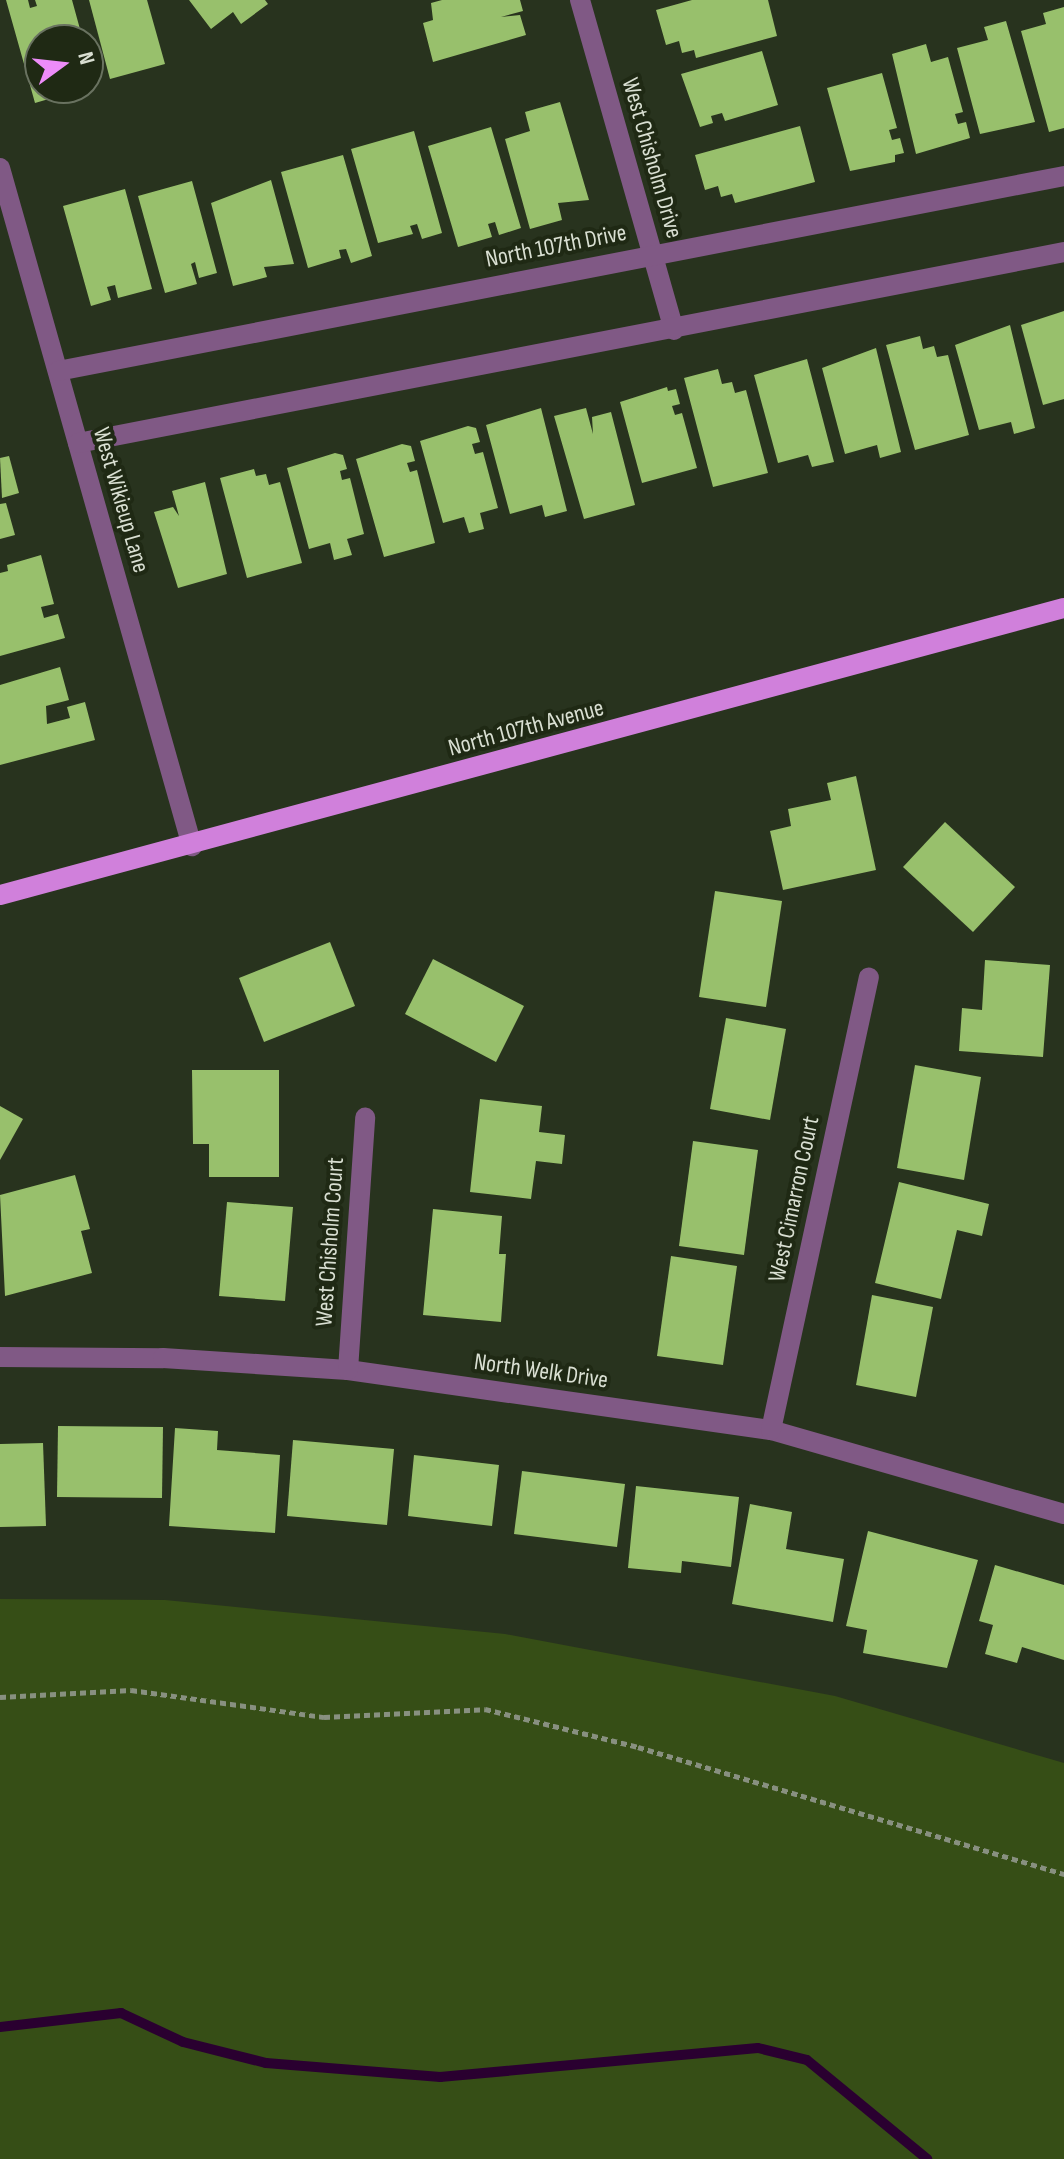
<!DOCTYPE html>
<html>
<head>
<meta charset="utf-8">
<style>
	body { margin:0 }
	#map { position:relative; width:1064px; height:2159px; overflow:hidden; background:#28331e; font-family:"Sofia Sans Condensed",sans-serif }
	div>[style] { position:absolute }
	.green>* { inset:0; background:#364e16 }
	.stream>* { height:10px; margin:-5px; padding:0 5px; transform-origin:5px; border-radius:5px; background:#2a0030 }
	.building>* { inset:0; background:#98c06c }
	.path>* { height:5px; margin-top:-2.5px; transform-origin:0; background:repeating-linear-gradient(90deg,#889080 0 6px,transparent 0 10px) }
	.minor>* { height:20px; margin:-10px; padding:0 10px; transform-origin:10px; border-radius:10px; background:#805985 }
	.major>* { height:20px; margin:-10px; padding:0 10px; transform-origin:10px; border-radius:10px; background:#d080db }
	span { translate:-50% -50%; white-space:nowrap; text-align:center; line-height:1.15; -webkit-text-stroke:8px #1f2914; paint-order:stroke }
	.street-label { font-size:24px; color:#d9dfd2 }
	.north { position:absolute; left:24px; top:24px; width:80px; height:80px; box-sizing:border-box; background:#1f2914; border:2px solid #697260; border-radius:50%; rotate:75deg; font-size:22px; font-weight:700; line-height:32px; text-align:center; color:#d9dfd2 }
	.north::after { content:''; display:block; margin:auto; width:28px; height:36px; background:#ed8cf9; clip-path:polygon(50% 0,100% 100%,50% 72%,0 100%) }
</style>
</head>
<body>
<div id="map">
	<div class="green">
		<i style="clip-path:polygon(0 1599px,165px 1600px,505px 1634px,835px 1696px,1064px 1763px,1064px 2159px,0 2159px)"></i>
	</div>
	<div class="stream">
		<i style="left:0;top:2027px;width:122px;rotate:-6.6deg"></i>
		<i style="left:121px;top:2013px;width:68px;rotate:25.1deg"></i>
		<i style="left:183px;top:2042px;width:86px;rotate:14.2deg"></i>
		<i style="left:266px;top:2063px;width:175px;rotate:4.6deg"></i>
		<i style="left:440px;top:2077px;width:319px;rotate:-5.2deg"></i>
		<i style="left:758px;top:2048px;width:50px;rotate:13.8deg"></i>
		<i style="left:807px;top:2060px;width:156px;rotate:39.5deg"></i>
	</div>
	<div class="building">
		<i style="clip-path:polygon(6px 0,28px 0,30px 8px,37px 6px,35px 0,72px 0,83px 40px,40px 40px,40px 88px,83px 89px,35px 103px)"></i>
		<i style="clip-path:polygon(89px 0,147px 0,165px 64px,110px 79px)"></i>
		<i style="clip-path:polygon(189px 0,265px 0,268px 4px,241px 24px,233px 12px,211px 29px)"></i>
		<i style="clip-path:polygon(442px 0,520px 0,523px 11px,501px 17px,520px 15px,526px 35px,433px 62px,423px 23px,433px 20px,431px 3px)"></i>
		<i style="clip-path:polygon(692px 0,768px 0,777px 36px,696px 58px,694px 50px,682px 53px,679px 41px,666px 45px,656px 10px)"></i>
		<i style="clip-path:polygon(1064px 7px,1064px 128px,1049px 132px,1021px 31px,1046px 24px,1043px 13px)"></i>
		<i style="clip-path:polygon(1006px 21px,1035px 122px,980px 134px,957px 48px,988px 40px,984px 27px)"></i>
		<i style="clip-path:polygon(926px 44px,931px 62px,948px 57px,963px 112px,955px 114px,958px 124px,966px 122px,970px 138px,916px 154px,892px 54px)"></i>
		<i style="clip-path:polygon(762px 51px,778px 105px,725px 121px,722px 113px,711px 116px,713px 123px,700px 127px,681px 74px)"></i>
		<i style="clip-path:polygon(882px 73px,897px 128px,889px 130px,892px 140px,900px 138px,904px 153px,895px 155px,895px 162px,850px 171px,827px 88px)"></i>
		<i style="clip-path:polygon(560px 102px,589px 200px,558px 203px,562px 220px,530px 229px,505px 139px,530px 131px,525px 112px)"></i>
		<i style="clip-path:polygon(800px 126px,815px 182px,735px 203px,732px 194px,721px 197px,718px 186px,705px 190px,695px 155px)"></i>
		<i style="clip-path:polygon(491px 127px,521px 228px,499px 235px,495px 222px,488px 224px,492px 237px,458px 247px,428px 146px)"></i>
		<i style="clip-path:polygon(414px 131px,442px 233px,422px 239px,417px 224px,410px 226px,413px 234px,378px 243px,351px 149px)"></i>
		<i style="clip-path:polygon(343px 155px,372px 256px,351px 263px,346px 249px,339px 250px,341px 258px,308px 268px,281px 172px)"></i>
		<i style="clip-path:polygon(271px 180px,294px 264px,264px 267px,267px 277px,233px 286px,211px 203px)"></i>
		<i style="clip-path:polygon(192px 181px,217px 273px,199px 278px,195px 262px,191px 264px,197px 284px,165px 293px,138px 196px)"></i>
		<i style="clip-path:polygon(125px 189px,152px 289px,118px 298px,115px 285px,107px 287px,111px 300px,91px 306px,63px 206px)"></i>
		<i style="clip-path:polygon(1064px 311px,1064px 399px,1043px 405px,1021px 325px)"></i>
		<i style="clip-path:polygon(1010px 325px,1035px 428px,1014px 434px,1011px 422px,979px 430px,955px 345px)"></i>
		<i style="clip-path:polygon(920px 336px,923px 349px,934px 346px,937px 357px,948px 355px,969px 435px,915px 450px,886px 345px)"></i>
		<i style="clip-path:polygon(876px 348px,901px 452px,880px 458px,877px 445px,845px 454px,822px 368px)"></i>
		<i style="clip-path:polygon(807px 359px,834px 462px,812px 467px,808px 455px,778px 463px,754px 375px)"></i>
		<i style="clip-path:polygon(718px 369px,722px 384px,732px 382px,735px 393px,746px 390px,768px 473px,713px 487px,684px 378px)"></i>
		<i style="clip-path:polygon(667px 387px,668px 391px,676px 389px,680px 404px,672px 406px,675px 415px,682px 413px,697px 468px,642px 483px,620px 402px)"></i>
		<i style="clip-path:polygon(541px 408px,567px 511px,545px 517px,542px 505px,510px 514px,486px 425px)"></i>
		<i style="clip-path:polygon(586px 408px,593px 434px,592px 417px,611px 412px,635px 505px,584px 519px,554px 416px)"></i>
		<i style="clip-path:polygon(468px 426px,476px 428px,480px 442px,472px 444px,475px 454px,483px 452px,498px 508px,480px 513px,484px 529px,469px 533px,464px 517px,443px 523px,420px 441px)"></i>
		<i style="clip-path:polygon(402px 444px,411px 446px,415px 461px,407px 463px,410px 472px,417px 470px,435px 543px,384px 557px,356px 459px)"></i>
		<i style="clip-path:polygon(335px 453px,343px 455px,347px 469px,340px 471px,342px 480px,350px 478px,364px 534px,347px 539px,352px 555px,334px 560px,330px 543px,309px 549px,287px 468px)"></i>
		<i style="clip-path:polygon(9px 456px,19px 493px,2px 498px,0 458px)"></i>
		<i style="clip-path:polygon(254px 469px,256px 476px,266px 474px,269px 485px,280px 482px,302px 563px,247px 578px,220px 478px)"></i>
		<i style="clip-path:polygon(205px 482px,227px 574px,178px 588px,154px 512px,173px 507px,179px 516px,172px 491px)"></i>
		<i style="clip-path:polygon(6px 503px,15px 535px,0 539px,0 504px)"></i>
		<i style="clip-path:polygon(41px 555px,54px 604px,41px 607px,44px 618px,58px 614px,65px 638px,0 656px,0 573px,8px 571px,7px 565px)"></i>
		<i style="clip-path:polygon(60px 667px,69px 700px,46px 706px,47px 724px,70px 718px,67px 707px,85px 702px,95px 740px,0 765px,0 685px)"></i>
		<i style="clip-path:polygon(856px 776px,876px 870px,783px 890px,770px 831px,791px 826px,788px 809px,831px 800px,827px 783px)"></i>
		<i style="clip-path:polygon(945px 822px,1015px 887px,973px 932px,903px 867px)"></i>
		<i style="clip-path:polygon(715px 891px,782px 901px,766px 1007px,699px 997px)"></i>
		<i style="clip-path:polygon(330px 942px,355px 1006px,264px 1042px,239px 978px)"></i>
		<i style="clip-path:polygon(433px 959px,524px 1006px,496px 1062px,405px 1014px)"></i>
		<i style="clip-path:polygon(985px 960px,1050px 965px,1043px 1057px,959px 1051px,962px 1008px,982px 1010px)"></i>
		<i style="clip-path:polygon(726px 1018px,786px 1029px,770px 1120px,710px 1109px)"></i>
		<i style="clip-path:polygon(915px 1065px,981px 1077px,964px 1180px,897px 1168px)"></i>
		<i style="clip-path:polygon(192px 1070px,279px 1070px,279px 1177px,209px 1177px,209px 1144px,193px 1144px)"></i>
		<i style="clip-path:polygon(480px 1099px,542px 1106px,539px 1132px,565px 1135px,562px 1164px,536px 1161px,531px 1199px,470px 1192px)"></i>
		<i style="clip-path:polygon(0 1106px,23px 1119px,0 1160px)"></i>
		<i style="clip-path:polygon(693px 1141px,758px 1150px,744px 1255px,679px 1246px)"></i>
		<i style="clip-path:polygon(75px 1175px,90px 1229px,81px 1231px,92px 1273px,5px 1296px,0 1195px)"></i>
		<i style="clip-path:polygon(899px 1182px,989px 1204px,982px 1236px,957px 1230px,941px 1299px,875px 1283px)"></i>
		<i style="clip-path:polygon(227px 1202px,293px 1207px,285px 1301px,219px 1296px)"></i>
		<i style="clip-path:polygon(433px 1209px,502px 1216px,499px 1254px,506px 1254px,501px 1322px,423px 1315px)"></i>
		<i style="clip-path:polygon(671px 1256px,737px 1266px,723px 1365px,657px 1356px)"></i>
		<i style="clip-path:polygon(872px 1295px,933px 1307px,916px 1397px,856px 1385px)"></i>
		<i style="clip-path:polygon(58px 1426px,163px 1427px,162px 1498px,57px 1497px)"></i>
		<i style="clip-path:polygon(175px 1428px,218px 1431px,217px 1450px,280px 1455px,275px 1533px,169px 1526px)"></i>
		<i style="clip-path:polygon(293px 1440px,394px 1449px,387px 1525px,287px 1516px)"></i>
		<i style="clip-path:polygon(43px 1443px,46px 1526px,0 1527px,0 1444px)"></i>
		<i style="clip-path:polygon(414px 1455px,499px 1465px,492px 1526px,408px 1516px)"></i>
		<i style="clip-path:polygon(522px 1471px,625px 1484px,617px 1547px,514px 1534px)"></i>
		<i style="clip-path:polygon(636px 1486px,739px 1497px,731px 1567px,682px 1561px,681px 1573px,628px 1568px)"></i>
		<i style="clip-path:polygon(750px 1504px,792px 1512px,786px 1549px,844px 1559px,833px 1622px,732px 1604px)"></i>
		<i style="clip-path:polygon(868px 1531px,978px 1560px,947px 1668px,863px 1653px,867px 1630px,846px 1626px)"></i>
		<i style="clip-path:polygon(995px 1565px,1064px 1585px,1064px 1660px,1022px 1647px,1017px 1663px,985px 1654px,993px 1625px,979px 1621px)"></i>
	</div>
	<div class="path">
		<i style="left:0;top:1697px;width:131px;rotate:-3.1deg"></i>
		<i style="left:131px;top:1690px;width:195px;rotate:8deg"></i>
		<i style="left:324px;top:1717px;width:161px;rotate:-2.8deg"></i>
		<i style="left:485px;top:1709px;width:158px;rotate:13.9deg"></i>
		<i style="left:638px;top:1747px;width:445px;rotate:16.6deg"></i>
	</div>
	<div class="minor">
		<i style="left:580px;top:0;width:343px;rotate:74.1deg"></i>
		<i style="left:0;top:168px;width:705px;rotate:74.19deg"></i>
		<i style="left:58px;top:371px;width:1025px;rotate:-10.97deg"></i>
		<i style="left:78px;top:443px;width:1004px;rotate:-10.96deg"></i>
		<i style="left:0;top:1357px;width:163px;rotate:0.4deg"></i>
		<i style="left:163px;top:1358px;width:185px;rotate:3.7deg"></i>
		<i style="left:348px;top:1370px;width:427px;rotate:8.1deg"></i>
		<i style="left:771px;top:1430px;width:305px;rotate:16deg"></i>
		<i style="left:348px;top:1370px;width:253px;rotate:-86.1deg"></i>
		<i style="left:771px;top:1430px;width:463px;rotate:-77.8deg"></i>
	</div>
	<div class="major">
		<i style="left:0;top:895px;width:1102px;rotate:-15.1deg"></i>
	</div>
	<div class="street-label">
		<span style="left:652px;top:158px;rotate:74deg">West Chisholm Drive</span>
		<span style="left:556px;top:246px;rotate:-11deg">North 107th Drive</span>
		<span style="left:121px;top:500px;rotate:74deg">West Wikieup Lane</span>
		<span style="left:526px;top:728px;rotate:-15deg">North 107th Avenue</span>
		<span style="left:794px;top:1199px;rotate:-78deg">West Cimarron Court</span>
		<span style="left:330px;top:1242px;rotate:-86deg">West Chisholm Court</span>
		<span style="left:541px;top:1371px;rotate:8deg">North Welk Drive</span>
	</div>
	<div class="north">N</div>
</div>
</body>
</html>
